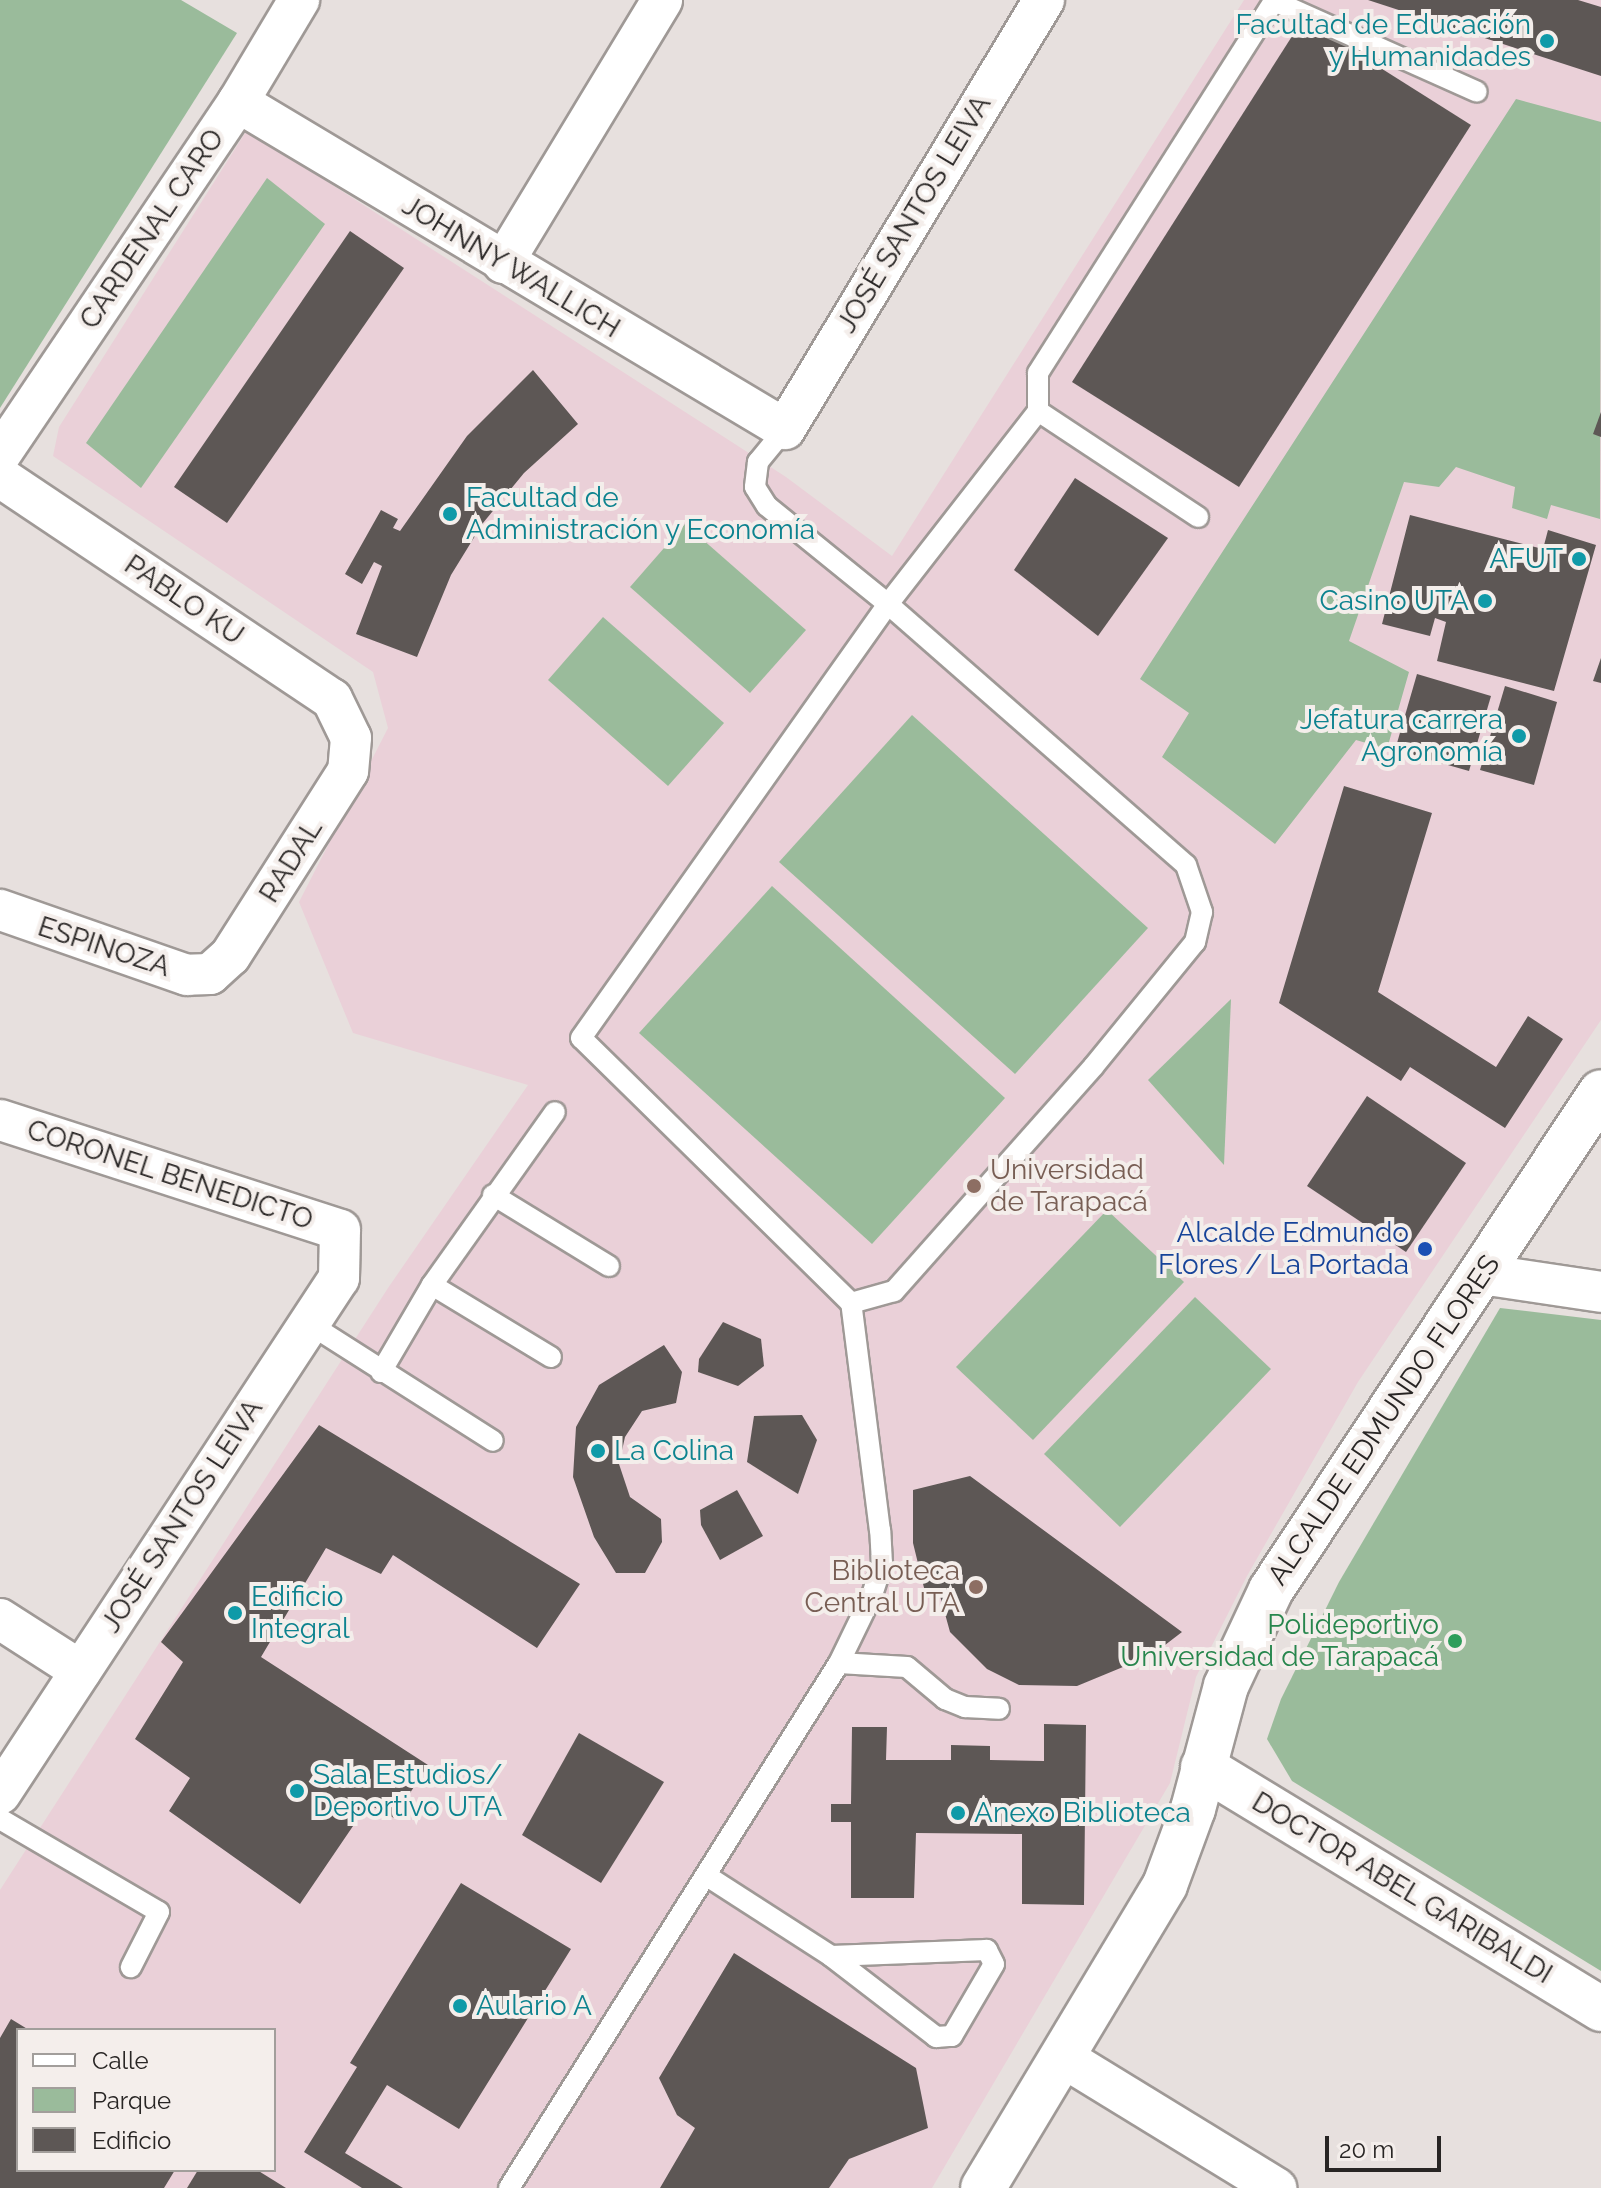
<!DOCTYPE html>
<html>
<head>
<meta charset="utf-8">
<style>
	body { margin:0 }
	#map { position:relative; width:1601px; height:2188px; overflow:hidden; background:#e7e0de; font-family:Raleway,sans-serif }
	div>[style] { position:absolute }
	.education>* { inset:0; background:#ead0d8 }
	.green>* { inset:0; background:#9abb9b }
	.building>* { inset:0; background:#5d5755 }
	.roads { filter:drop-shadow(2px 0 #9f9996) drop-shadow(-2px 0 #9f9996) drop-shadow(0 2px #9f9996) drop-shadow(0 -2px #9f9996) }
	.service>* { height:20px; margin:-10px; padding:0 10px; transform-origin:10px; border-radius:10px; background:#fff }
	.minor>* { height:40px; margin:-20px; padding:0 20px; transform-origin:20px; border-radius:20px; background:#fff }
	.tertiary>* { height:44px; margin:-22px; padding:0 22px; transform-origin:22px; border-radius:22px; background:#fff }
	.dots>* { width:22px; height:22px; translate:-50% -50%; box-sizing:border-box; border:4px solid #f4eeeb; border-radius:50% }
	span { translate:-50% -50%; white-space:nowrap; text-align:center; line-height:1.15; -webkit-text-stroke:8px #f4eeeb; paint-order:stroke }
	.culture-label { font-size:28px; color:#0d838f }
	.right { translate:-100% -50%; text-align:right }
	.left { translate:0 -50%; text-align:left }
	.street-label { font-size:28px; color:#282524 }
	.education-label { font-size:28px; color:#785e54 }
	.transit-label { font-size:28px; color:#164399 }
	.leisure-label { font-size:28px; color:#27864d }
	.legend { position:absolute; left:16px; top:2028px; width:260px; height:144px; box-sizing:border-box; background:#f4eeeb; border:2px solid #a29e9b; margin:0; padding:10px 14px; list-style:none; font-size:24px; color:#282524 }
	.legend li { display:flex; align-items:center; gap:16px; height:40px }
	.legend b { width:40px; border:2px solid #a29e9b }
	.scale { position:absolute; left:1325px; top:2136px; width:116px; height:36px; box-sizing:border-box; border:4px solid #282524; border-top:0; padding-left:10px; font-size:24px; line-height:28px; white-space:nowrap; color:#282524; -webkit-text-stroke:6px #f4eeeb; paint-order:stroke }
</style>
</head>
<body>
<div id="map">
	<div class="education">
		<i style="clip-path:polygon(evenodd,1244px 0,1601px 0,1601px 1020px,1358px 1382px,1247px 1576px,1196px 1677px,1170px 1783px,932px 2188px,0 2188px,0 1890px,388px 1288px,528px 1085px,353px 1033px,299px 902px,388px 728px,373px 672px,53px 456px,59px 427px,247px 130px,786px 477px,892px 556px,1244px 0,18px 2030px,274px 2030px,274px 2170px,18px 2170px,18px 2030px)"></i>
	</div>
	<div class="green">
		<i style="clip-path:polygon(0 0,181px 0,237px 33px,0 408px)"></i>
		<i style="clip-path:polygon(1516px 99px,1601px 122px,1600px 519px,1551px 505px,1547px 519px,1512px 508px,1515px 487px,1456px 467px,1439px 487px,1404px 482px,1349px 641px,1409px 672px,1387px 749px,1356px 740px,1275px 844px,1162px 757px,1189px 713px,1140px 679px)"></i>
		<i style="clip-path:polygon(267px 178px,325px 224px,141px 488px,86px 443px)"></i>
		<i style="clip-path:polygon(685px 524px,806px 630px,750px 693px,630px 587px)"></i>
		<i style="clip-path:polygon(603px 617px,724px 723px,668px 786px,548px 680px)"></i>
		<i style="clip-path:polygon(912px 715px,1148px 928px,1015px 1074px,779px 862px)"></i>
		<i style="clip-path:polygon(772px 886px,1005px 1098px,872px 1244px,639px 1033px)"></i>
		<i style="clip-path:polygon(1231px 999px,1224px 1165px,1148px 1080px)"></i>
		<i style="clip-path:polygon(1107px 1210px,1184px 1282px,1033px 1440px,956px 1367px)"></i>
		<i style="clip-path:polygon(1195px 1297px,1271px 1369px,1120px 1527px,1044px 1454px)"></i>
		<i style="clip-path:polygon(1500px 1308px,1601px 1320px,1601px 1971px,1292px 1781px,1267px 1739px,1281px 1699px,1339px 1582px)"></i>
	</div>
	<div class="building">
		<i style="clip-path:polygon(1368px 0,1578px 0,1601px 7px,1601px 76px)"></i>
		<i style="clip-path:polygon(1303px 19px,1471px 125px,1239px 487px,1072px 382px)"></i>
		<i style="clip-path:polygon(350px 231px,404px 268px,227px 523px,174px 487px)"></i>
		<i style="clip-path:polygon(533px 370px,578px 424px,524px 473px,483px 523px,451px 575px,417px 657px,356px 634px,382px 566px,374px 562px,362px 584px,345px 574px,381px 510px,398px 519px,393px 528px,400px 531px,467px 436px)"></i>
		<i style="clip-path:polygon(1601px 412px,1601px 437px,1593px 434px)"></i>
		<i style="clip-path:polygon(1075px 478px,1168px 538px,1098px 636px,1014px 570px)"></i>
		<i style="clip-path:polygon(1410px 515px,1543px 549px,1548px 530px,1596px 545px,1554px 691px,1437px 661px,1446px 622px,1435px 618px,1430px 636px,1382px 624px)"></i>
		<i style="clip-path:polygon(1601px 658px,1601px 683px,1593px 681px)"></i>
		<i style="clip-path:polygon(1417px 674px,1491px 696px,1469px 771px,1395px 750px)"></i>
		<i style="clip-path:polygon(1505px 686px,1557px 702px,1534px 785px,1480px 770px)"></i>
		<i style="clip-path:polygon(1344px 786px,1432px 813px,1378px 992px,1496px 1067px,1528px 1016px,1563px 1039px,1505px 1128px,1410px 1067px,1401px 1081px,1279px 1003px)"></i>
		<i style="clip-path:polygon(1367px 1096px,1466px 1163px,1406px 1252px,1307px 1186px)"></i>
		<i style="clip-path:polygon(723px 1322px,761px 1339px,764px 1366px,738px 1386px,698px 1372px,699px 1359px)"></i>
		<i style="clip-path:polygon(664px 1345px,682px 1372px,676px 1403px,642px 1411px,625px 1437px,619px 1464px,630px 1497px,661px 1519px,662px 1542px,645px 1573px,616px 1573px,594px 1537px,573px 1477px,576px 1427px,599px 1385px)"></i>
		<i style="clip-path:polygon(802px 1415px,817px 1440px,798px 1494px,747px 1462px,754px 1416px)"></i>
		<i style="clip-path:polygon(319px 1425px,580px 1584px,537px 1648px,393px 1555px,381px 1574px,326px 1548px,261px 1657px,428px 1765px,394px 1818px,368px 1804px,300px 1904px,169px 1811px,190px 1778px,135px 1739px,183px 1662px,161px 1642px)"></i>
		<i style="clip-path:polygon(970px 1476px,1182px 1632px,1152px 1655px,1077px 1686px,1019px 1685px,987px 1669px,950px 1632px,939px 1592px,926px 1596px,913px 1543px,913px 1490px)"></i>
		<i style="clip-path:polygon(737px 1490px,763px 1536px,720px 1560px,701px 1525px,700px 1510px)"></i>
		<i style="clip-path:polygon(1044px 1724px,1086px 1725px,1084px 1905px,1022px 1904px,1022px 1834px,916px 1833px,914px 1898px,851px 1898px,851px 1822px,831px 1822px,831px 1804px,851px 1804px,852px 1727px,887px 1727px,886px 1760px,951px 1760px,951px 1745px,990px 1746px,990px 1760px,1044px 1761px)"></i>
		<i style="clip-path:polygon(579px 1733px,664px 1782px,601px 1883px,522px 1835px)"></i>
		<i style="clip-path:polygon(461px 1883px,571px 1949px,459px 2129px,387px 2085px,345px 2153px,403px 2188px,362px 2188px,304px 2152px,357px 2067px,350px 2063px)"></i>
		<i style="clip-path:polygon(734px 1953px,916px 2068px,928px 2128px,849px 2159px,829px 2188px,660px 2188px,695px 2128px,677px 2115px,659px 2078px)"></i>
		<i style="clip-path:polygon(11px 2019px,29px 2030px,18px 2030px,18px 2170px,175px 2170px,164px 2188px,0 2188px,0 2038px)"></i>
		<i style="clip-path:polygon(198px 2170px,257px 2170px,286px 2188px,187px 2188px)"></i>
	</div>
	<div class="roads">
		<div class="service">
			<i style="left:1274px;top:1px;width:222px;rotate:24.1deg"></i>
			<i style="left:1038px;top:411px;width:192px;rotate:33.5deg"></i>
			<i style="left:785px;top:429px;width:43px;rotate:129.3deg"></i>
			<i style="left:758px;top:462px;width:25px;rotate:97deg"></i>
			<i style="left:755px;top:487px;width:22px;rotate:58deg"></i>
			<i style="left:767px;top:506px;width:156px;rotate:39deg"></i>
			<i style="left:888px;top:604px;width:244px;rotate:-52.1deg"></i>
			<i style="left:1038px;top:411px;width:38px;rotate:-90deg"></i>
			<i style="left:1038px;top:373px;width:442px;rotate:-57.6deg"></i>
			<i style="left:888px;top:604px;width:396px;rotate:41.2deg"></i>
			<i style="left:1186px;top:865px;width:50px;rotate:71.2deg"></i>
			<i style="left:1202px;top:912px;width:31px;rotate:103deg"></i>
			<i style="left:1195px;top:942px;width:161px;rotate:129.2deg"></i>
			<i style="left:1093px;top:1067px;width:300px;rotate:131.6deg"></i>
			<i style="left:894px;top:1291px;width:45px;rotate:164.4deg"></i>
			<i style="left:851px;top:1303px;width:378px;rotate:-135.5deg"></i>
			<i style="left:581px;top:1038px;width:532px;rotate:-54.73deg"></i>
			<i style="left:493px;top:1195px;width:136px;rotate:31.5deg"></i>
			<i style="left:432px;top:1285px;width:139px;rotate:31.2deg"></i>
			<i style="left:308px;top:1323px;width:219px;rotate:32.5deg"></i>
			<i style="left:381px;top:1372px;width:101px;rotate:-59.6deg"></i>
			<i style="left:432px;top:1285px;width:212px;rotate:-54.6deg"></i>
			<i style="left:839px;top:1663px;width:68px;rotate:3.4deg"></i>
			<i style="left:907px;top:1667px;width:50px;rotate:40.1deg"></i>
			<i style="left:945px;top:1699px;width:22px;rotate:22deg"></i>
			<i style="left:965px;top:1707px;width:34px;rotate:3deg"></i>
			<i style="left:0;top:1819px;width:184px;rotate:30.3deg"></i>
			<i style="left:159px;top:1912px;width:62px;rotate:117deg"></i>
			<i style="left:707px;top:1876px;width:148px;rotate:32.8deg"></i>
			<i style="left:831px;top:1956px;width:133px;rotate:37.6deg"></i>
			<i style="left:936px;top:2037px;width:16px;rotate:-4deg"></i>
			<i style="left:952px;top:2036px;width:83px;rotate:-59.7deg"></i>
			<i style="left:994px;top:1964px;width:16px;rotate:-117deg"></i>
			<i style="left:987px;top:1950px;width:156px;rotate:177.8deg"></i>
			<i style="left:509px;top:2188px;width:620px;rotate:-57.85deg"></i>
			<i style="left:839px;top:1663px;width:76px;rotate:-64.1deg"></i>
			<i style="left:872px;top:1595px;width:33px;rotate:-72deg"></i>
			<i style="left:882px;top:1564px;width:33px;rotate:-93deg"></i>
			<i style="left:880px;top:1531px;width:230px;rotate:-97.2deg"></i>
		</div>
		<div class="minor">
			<i style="left:238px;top:102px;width:637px;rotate:30.87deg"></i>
			<i style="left:785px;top:429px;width:501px;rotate:-58.88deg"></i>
			<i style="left:503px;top:263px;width:307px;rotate:-58.8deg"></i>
			<i style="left:0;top:455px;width:426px;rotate:-56deg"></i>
			<i style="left:238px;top:102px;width:119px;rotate:-59.1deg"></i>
			<i style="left:0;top:477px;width:399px;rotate:33.8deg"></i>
			<i style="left:332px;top:699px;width:43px;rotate:64deg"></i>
			<i style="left:351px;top:738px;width:33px;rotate:95deg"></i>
			<i style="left:348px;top:771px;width:219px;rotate:122.5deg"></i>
			<i style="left:230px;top:956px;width:27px;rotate:138deg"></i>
			<i style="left:210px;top:974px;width:23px;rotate:178deg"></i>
			<i style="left:187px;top:975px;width:198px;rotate:-160.8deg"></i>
			<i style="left:0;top:1120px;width:357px;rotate:17.9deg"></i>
			<i style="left:340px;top:1230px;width:48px;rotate:91.2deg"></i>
			<i style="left:339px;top:1278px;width:617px;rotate:123.3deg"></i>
			<i style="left:1481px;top:1274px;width:121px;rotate:8.5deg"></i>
			<i style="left:0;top:1619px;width:96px;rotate:32.7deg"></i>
			<i style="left:1064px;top:2058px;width:249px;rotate:31.5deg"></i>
		</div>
		<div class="tertiary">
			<i style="left:1203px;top:1767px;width:466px;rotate:31.3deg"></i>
			<i style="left:983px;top:2188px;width:353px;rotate:-59deg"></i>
			<i style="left:1165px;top:1885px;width:81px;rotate:-69.8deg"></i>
			<i style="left:1193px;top:1809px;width:127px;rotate:-75deg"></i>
			<i style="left:1226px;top:1686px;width:106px;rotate:-64.9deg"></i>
			<i style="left:1271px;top:1590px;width:597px;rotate:-56.47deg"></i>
		</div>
	</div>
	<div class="dots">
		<i style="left:1547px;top:41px;background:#0f9aa8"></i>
		<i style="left:450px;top:514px;background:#0f9aa8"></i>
		<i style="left:1579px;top:559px;background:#0f9aa8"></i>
		<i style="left:1485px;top:601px;background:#0f9aa8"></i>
		<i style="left:1519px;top:736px;background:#0f9aa8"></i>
		<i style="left:974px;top:1186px;background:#8d6e63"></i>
		<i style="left:1425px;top:1249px;background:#1a4fb4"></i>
		<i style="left:598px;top:1451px;background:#0f9aa8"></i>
		<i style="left:976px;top:1587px;background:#8d6e63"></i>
		<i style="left:235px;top:1613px;background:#0f9aa8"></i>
		<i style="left:1455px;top:1641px;background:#2e9e5b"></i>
		<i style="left:297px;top:1791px;background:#0f9aa8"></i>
		<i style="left:958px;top:1813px;background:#0f9aa8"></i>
		<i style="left:460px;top:2006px;background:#0f9aa8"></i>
	</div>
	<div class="culture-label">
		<span class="right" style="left:1531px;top:41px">Facultad de Educación<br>y Humanidades</span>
		<span class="left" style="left:466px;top:514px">Facultad de<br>Administración y Economía</span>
		<span class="right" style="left:1563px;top:559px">AFUT</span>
		<span class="right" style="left:1469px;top:601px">Casino UTA</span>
		<span class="right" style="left:1503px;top:736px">Jefatura carrera<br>Agronomía</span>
		<span class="left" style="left:614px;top:1451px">La Colina</span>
		<span class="left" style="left:251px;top:1613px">Edificio<br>Integral</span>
		<span class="left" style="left:313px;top:1791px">Sala Estudios/<br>Deportivo UTA</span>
		<span class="left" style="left:974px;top:1813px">Anexo Biblioteca</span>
		<span class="left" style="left:476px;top:2006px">Aulario A</span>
	</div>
	<div class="street-label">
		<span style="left:914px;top:214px;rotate:-59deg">JOSÉ SANTOS LEIVA</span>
		<span style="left:152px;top:229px;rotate:-56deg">CARDENAL CARO</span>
		<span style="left:511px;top:267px;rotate:31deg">JOHNNY WALLICH</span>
		<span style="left:184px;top:600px;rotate:34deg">PABLO KU</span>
		<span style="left:291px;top:861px;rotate:-58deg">RADAL</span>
		<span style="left:104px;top:947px;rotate:18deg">ESPINOZA</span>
		<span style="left:170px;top:1175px;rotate:18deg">CORONEL BENEDICTO</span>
		<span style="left:1384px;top:1420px;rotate:-56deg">ALCALDE EDMUNDO FLORES</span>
		<span style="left:182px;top:1516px;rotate:-57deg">JOSÉ SANTOS LEIVA</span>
		<span style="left:1402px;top:1888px;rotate:31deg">DOCTOR ABEL GARIBALDI</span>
	</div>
	<div class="education-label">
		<span class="left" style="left:990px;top:1186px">Universidad<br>de Tarapacá</span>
		<span class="right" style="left:960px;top:1587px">Biblioteca<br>Central UTA</span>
	</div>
	<div class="transit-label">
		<span class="right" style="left:1409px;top:1249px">Alcalde Edmundo<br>Flores / La Portada</span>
	</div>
	<div class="leisure-label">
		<span class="right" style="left:1439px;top:1641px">Polideportivo<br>Universidad de Tarapacá</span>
	</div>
	<ul class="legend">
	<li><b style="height:10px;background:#fff"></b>Calle</li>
	<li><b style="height:22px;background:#9abb9b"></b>Parque</li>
	<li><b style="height:22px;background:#5d5755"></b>Edificio</li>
	</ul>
	<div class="scale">20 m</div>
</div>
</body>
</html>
